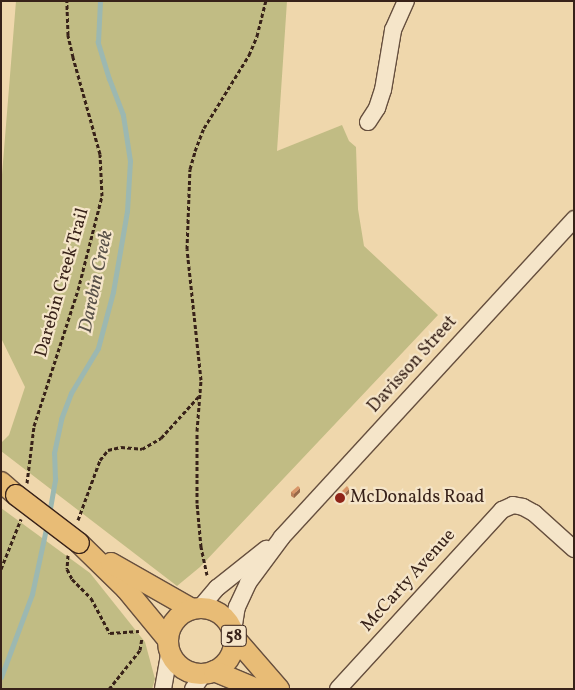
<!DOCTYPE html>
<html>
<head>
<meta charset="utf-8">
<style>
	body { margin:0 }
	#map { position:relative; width:575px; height:690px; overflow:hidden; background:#efd7ac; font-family:Vollkorn,serif }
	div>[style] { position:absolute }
	.green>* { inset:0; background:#c1bc84 }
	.stream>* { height:5px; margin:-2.5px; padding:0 2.5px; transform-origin:2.5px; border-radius:2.5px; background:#9cb8b1 }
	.path>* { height:3px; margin-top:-1.5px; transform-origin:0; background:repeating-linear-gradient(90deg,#382219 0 4px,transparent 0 6.5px) }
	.roads { filter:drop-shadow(1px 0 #664f3e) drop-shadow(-1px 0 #664f3e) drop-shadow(0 1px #664f3e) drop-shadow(0 -1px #664f3e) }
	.minor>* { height:16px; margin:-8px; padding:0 8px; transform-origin:8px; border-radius:8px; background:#f5e5c9 }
	.major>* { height:20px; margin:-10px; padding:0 10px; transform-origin:10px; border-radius:10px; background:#e8bc76 }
	.major>.ring { margin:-10px; padding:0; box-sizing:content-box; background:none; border:20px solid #e8bc76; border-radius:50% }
	.bridges { filter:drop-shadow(1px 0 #382219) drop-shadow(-1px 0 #382219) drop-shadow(0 1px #382219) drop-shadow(0 -1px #382219) }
	.major-bridge>* { height:20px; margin:-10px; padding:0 10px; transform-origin:10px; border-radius:10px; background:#e8bc76 }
	.wall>* { inset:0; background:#bb8059 }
	.shaded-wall>* { inset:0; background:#986848 }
	.building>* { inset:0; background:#d99567 }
	.dots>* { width:14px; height:14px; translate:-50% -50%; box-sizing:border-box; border:2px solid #f5e5c9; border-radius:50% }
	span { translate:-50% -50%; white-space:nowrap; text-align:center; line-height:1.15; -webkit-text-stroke:4.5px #f5e5c9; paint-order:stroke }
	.shield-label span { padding:1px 4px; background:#f5e5c9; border:1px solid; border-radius:4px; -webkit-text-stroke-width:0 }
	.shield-label { font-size:16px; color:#382219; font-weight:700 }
	.street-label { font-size:18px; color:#382219 }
	.poi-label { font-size:18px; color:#382219 }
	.left { translate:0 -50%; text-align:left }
	.water-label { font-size:19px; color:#564f47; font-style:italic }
	.frame { position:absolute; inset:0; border:2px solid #382219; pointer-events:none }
</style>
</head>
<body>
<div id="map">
	<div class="green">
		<i style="clip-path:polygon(16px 1px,287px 1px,277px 151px,342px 125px,349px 141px,356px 147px,358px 209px,364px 246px,438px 315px,200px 567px,177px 586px,1px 451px,1px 443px,9px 435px,25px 387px,1px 338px,1px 187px)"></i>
		<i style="clip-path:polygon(1px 508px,90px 573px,145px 642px,155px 679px,152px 689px,1px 689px)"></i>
	</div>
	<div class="stream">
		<i style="left:49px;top:514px;width:36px;rotate:-80deg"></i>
		<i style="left:55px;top:479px;width:26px;rotate:-92deg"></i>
		<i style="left:54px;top:453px;width:35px;rotate:-78deg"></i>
		<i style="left:61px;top:419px;width:28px;rotate:-69deg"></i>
		<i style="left:71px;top:393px;width:52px;rotate:-59deg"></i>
		<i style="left:98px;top:348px;width:58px;rotate:-75deg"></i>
		<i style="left:113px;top:292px;width:82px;rotate:-80.2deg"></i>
		<i style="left:127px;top:211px;width:50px;rotate:-86.6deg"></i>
		<i style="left:130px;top:161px;width:47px;rotate:-98.7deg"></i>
		<i style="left:123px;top:115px;width:39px;rotate:-111deg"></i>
		<i style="left:109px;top:79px;width:39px;rotate:-107deg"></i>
		<i style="left:98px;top:42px;width:41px;rotate:-87.2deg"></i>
		<i style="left:1px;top:677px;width:89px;rotate:-69.5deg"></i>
		<i style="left:32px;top:594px;width:72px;rotate:-77.9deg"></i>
	</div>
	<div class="path">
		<i style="left:27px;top:483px;width:57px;rotate:-83deg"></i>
		<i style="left:34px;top:426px;width:143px;rotate:-72.1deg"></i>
		<i style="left:78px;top:290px;width:97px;rotate:-75.7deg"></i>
		<i style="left:102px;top:196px;width:42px;rotate:-92.7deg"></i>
		<i style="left:100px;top:154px;width:101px;rotate:-105.6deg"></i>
		<i style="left:73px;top:57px;width:23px;rotate:-103deg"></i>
		<i style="left:68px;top:35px;width:34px;rotate:-92deg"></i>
		<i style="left:78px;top:520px;width:64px;rotate:-69.9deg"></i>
		<i style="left:100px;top:460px;width:13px;rotate:-51deg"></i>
		<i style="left:108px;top:450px;width:13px;rotate:-13deg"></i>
		<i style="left:121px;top:447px;width:21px;rotate:5deg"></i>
		<i style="left:142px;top:449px;width:22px;rotate:-30deg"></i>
		<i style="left:161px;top:438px;width:58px;rotate:-47.8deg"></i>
		<i style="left:68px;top:555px;width:14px;rotate:94deg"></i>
		<i style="left:67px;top:569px;width:11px;rotate:63deg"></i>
		<i style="left:72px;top:579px;width:27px;rotate:45deg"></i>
		<i style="left:91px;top:598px;width:40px;rotate:62deg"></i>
		<i style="left:110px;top:633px;width:29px;rotate:-4deg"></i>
		<i style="left:1px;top:569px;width:54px;rotate:-68.2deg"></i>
		<i style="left:207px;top:575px;width:29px;rotate:-102deg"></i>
		<i style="left:201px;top:547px;width:44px;rotate:-95.2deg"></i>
		<i style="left:197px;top:503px;width:72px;rotate:-90deg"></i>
		<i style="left:197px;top:431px;width:51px;rotate:-85.5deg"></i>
		<i style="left:201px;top:380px;width:132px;rotate:-96.1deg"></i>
		<i style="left:187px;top:249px;width:80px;rotate:-87.9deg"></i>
		<i style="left:190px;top:169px;width:19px;rotate:-74deg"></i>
		<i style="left:195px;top:151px;width:25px;rotate:-69deg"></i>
		<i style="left:204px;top:128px;width:86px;rotate:-58.3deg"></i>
		<i style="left:249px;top:55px;width:21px;rotate:-67deg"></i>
		<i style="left:257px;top:36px;width:36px;rotate:-76deg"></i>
		<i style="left:109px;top:689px;width:50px;rotate:-51.5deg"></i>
		<i style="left:140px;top:650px;width:12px;rotate:-81deg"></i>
	</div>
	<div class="roads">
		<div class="minor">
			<i style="left:368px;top:122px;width:17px;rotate:-57deg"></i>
			<i style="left:377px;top:108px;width:19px;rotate:-72deg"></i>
			<i style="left:383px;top:90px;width:61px;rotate:-80.5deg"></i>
			<i style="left:393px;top:30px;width:32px;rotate:-66deg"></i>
			<i style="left:200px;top:608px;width:26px;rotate:-50deg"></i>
			<i style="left:217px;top:588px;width:63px;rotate:-38.5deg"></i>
			<i style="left:233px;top:631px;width:24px;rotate:-81deg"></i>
			<i style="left:237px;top:607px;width:26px;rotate:-65deg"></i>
			<i style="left:248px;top:583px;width:57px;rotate:-53.5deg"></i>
			<i style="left:282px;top:537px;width:432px;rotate:-47.4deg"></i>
			<i style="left:163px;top:689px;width:39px;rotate:-80deg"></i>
			<i style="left:193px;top:689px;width:19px;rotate:-55deg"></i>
			<i style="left:338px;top:689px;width:243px;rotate:-47.5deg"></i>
			<i style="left:502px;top:510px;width:12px;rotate:-24deg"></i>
			<i style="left:513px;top:505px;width:10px;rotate:11deg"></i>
			<i style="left:523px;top:507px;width:13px;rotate:29deg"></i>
			<i style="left:534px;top:513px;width:54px;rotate:42deg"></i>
		</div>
		<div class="major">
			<i style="left:1px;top:482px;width:20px;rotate:41deg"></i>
			<i style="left:79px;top:543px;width:66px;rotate:44.4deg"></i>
			<i style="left:126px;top:589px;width:66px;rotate:50.5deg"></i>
			<i style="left:111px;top:563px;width:93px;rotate:29.6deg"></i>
			<i class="ring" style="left:168px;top:608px;width:46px;height:46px"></i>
			<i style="left:234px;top:637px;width:69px;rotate:49.1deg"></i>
			<i style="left:214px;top:671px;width:47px;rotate:22.7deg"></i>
		</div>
	</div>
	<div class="bridges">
		<div class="major-bridge">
			<i style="left:16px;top:495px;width:79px;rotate:37.3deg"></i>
		</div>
	</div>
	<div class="wall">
		<i style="clip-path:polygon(291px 492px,300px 492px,294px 498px,291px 496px)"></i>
		<i style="clip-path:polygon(340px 493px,349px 493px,343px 499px,340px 497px)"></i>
	</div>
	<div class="shaded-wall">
		<i style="clip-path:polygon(300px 488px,300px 492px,294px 498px,294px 494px)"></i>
		<i style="clip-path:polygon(349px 489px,349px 493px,343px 499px,343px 495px)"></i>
	</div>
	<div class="building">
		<i style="clip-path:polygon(298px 486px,300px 488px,294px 494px,291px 492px)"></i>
		<i style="clip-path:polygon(347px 486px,349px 489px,343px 495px,340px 493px)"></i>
	</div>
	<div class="dots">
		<i style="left:340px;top:498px;background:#8f2418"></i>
	</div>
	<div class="shield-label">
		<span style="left:234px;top:636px">58</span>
	</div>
	<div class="street-label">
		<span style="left:63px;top:283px;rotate:-74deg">Darebin Creek Trail</span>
		<span style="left:413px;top:365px;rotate:-48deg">Davisson Street</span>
		<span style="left:409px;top:581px;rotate:-48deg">McCarty Avenue</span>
	</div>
	<div class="poi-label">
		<span class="left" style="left:350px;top:498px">McDonalds Road</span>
	</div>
	<div class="water-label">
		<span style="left:97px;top:282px;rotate:-78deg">Darebin Creek</span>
	</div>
	<div class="frame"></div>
</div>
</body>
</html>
